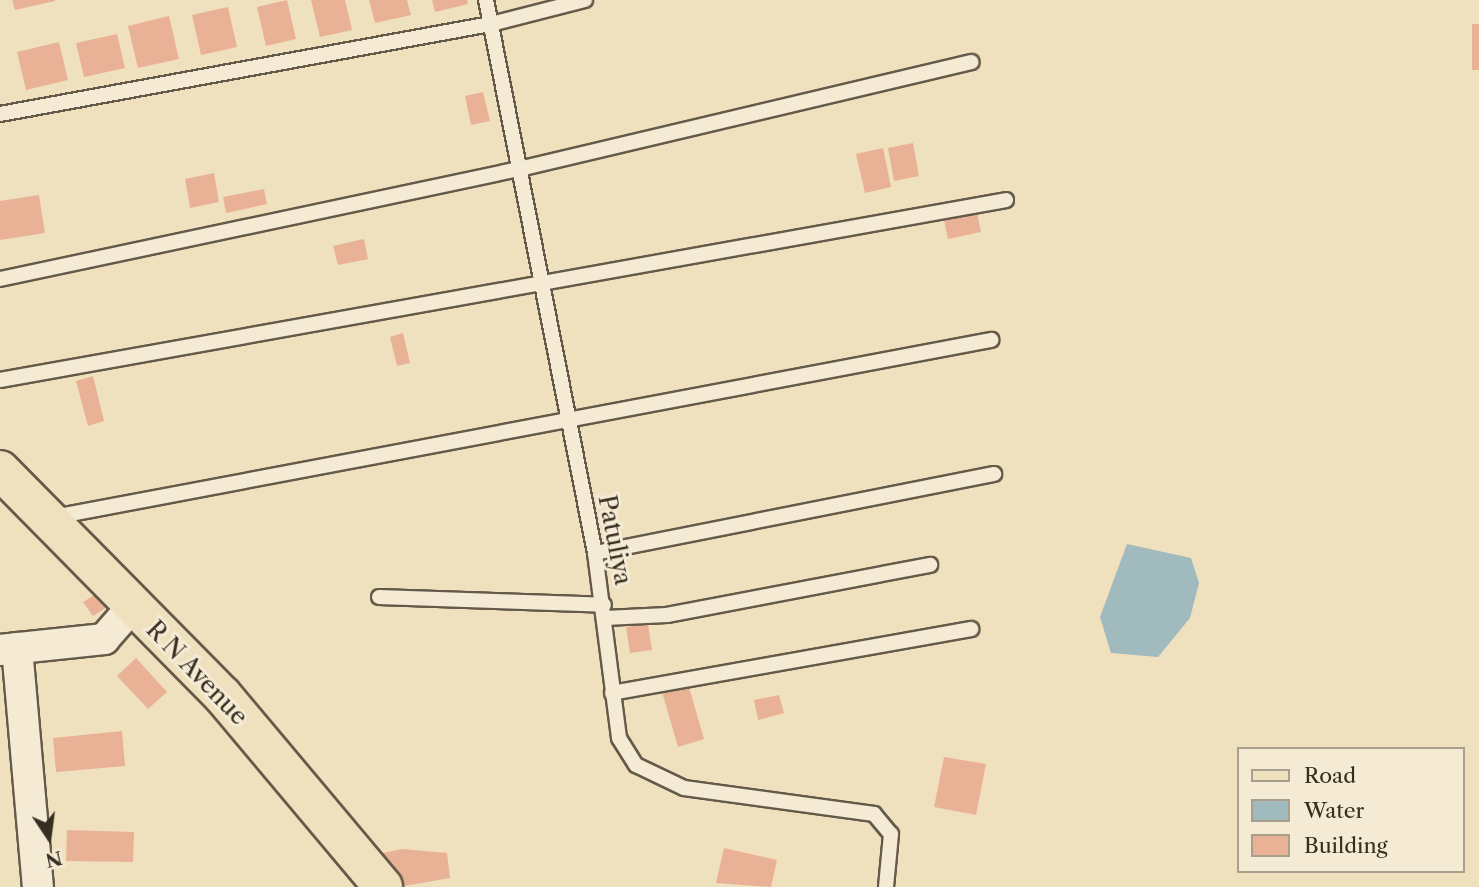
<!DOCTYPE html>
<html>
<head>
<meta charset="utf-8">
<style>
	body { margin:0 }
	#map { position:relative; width:1479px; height:887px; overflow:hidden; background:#efe0be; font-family:"Libre Caslon Text",serif }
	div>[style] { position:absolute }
	.water>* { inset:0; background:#a0babd }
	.building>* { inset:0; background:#e9b297 }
	.roads { filter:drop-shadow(2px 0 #655a49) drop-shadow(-2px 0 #655a49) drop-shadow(0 2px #655a49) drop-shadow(0 -2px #655a49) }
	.lane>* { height:14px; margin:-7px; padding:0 7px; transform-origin:7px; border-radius:7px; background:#f5ebd5 }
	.street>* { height:30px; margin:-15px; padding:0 15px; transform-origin:15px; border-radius:15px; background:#f5ebd5 }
	.primary>* { height:38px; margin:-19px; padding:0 19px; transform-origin:19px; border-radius:19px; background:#efe0be }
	span { translate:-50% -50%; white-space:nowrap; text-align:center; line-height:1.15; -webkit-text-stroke:6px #f5ebd5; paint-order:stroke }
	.street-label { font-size:24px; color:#372e22 }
	.legend { position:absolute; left:1237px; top:747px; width:228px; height:126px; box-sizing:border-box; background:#f5ebd5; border:2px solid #a99f8d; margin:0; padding:9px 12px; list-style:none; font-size:21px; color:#372e22 }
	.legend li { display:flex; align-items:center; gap:14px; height:35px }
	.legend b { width:35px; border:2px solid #a99f8d }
	.north { position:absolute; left:14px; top:803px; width:70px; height:70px; -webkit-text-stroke:5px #f5ebd5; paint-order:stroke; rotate:167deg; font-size:19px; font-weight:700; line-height:28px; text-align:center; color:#372e22 }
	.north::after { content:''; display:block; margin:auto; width:24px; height:32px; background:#372e22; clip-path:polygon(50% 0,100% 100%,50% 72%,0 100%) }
</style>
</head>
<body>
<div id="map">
	<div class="water">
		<i style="clip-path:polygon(1127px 544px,1191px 558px,1199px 583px,1190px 618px,1158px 657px,1111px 653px,1100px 617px)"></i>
	</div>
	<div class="building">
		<i style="clip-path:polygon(12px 0,55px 0,55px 1px,15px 10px)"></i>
		<i style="clip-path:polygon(287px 0,296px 39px,266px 46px,257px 7px)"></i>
		<i style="clip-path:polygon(311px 0,345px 0,352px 30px,320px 37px)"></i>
		<i style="clip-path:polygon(369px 0,407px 0,411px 15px,375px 23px)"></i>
		<i style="clip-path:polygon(432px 0,467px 0,468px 4px,435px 12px)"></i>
		<i style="clip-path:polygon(228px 7px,237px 47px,201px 55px,192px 15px)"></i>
		<i style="clip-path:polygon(169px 16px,179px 59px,138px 68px,128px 26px)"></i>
		<i style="clip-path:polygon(1472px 24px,1479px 24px,1479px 70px,1472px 70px)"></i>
		<i style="clip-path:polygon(117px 34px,125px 68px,84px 77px,76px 43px)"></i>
		<i style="clip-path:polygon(59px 42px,68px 80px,26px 90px,17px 52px)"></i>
		<i style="clip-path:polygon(483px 92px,490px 121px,471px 125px,465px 96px)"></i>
		<i style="clip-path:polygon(913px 143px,919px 176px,894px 181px,888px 148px)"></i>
		<i style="clip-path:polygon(883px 148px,891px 187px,865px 193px,856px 154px)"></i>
		<i style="clip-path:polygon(214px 173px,219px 202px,190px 208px,185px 179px)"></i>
		<i style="clip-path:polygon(264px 189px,267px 204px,226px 213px,223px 197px)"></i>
		<i style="clip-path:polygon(39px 195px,45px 233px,0 240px,0 201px)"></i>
		<i style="clip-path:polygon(976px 208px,981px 232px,948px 239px,943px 215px)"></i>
		<i style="clip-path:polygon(364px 239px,368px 259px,338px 265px,333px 246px)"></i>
		<i style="clip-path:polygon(403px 333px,410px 363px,397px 366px,390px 337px)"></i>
		<i style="clip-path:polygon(93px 376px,104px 421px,88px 426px,76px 381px)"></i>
		<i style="clip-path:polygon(98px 593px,107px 607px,93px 616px,83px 602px)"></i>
		<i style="clip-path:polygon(648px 624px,652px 650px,630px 653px,626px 627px)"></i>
		<i style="clip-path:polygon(136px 658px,167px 692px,148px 709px,117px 676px)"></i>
		<i style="clip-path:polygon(688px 684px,704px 739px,678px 747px,662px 692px)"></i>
		<i style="clip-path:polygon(779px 695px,784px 713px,758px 720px,754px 700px)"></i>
		<i style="clip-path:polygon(122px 731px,125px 766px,56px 772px,53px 738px)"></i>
		<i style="clip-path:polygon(944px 757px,986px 764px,976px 815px,934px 807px)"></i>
		<i style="clip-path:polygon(67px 830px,134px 832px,133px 862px,66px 861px)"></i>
		<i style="clip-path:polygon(724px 848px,777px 860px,771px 887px,716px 883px)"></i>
		<i style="clip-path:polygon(402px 849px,447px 853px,450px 878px,399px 887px,373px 855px)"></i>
	</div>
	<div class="roads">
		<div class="lane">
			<i style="left:486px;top:0;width:564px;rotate:78.85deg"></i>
			<i style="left:595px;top:553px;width:187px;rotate:82.6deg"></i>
			<i style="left:619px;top:738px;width:32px;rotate:58deg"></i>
			<i style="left:636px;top:765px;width:53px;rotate:25.6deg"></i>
			<i style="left:684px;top:788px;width:192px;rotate:7.8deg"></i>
			<i style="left:874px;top:814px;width:26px;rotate:50deg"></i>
			<i style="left:891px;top:834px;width:53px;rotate:95.4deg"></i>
			<i style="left:0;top:114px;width:499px;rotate:-10.4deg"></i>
			<i style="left:491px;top:24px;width:97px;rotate:-14.3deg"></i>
			<i style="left:0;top:279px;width:531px;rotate:-11.97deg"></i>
			<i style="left:519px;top:169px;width:465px;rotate:-13.3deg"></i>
			<i style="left:0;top:380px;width:1022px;rotate:-10.14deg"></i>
			<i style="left:54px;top:517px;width:954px;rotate:-10.7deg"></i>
			<i style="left:595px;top:553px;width:407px;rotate:-11.2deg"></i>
			<i style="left:379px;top:597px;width:225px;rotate:2deg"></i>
			<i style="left:605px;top:618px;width:62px;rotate:-2.8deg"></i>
			<i style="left:667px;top:615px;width:268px;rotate:-10.8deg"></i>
			<i style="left:612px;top:693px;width:365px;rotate:-10.1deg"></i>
		</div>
		<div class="street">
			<i style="left:17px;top:648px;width:240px;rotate:85deg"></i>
			<i style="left:0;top:650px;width:105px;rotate:-6deg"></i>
			<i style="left:104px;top:639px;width:43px;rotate:-48.8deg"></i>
		</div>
		<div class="primary">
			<i style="left:0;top:470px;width:317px;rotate:45.4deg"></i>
			<i style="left:223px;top:696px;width:249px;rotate:50deg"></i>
		</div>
	</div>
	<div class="street-label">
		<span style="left:615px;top:540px;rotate:79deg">Patuliya</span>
		<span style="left:197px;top:673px;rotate:46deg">R N Avenue</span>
	</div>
	<ul class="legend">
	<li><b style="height:9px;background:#efe0be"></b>Road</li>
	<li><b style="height:19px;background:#a0babd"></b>Water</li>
	<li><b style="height:19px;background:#e9b297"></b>Building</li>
	</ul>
	<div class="north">N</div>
</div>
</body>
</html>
